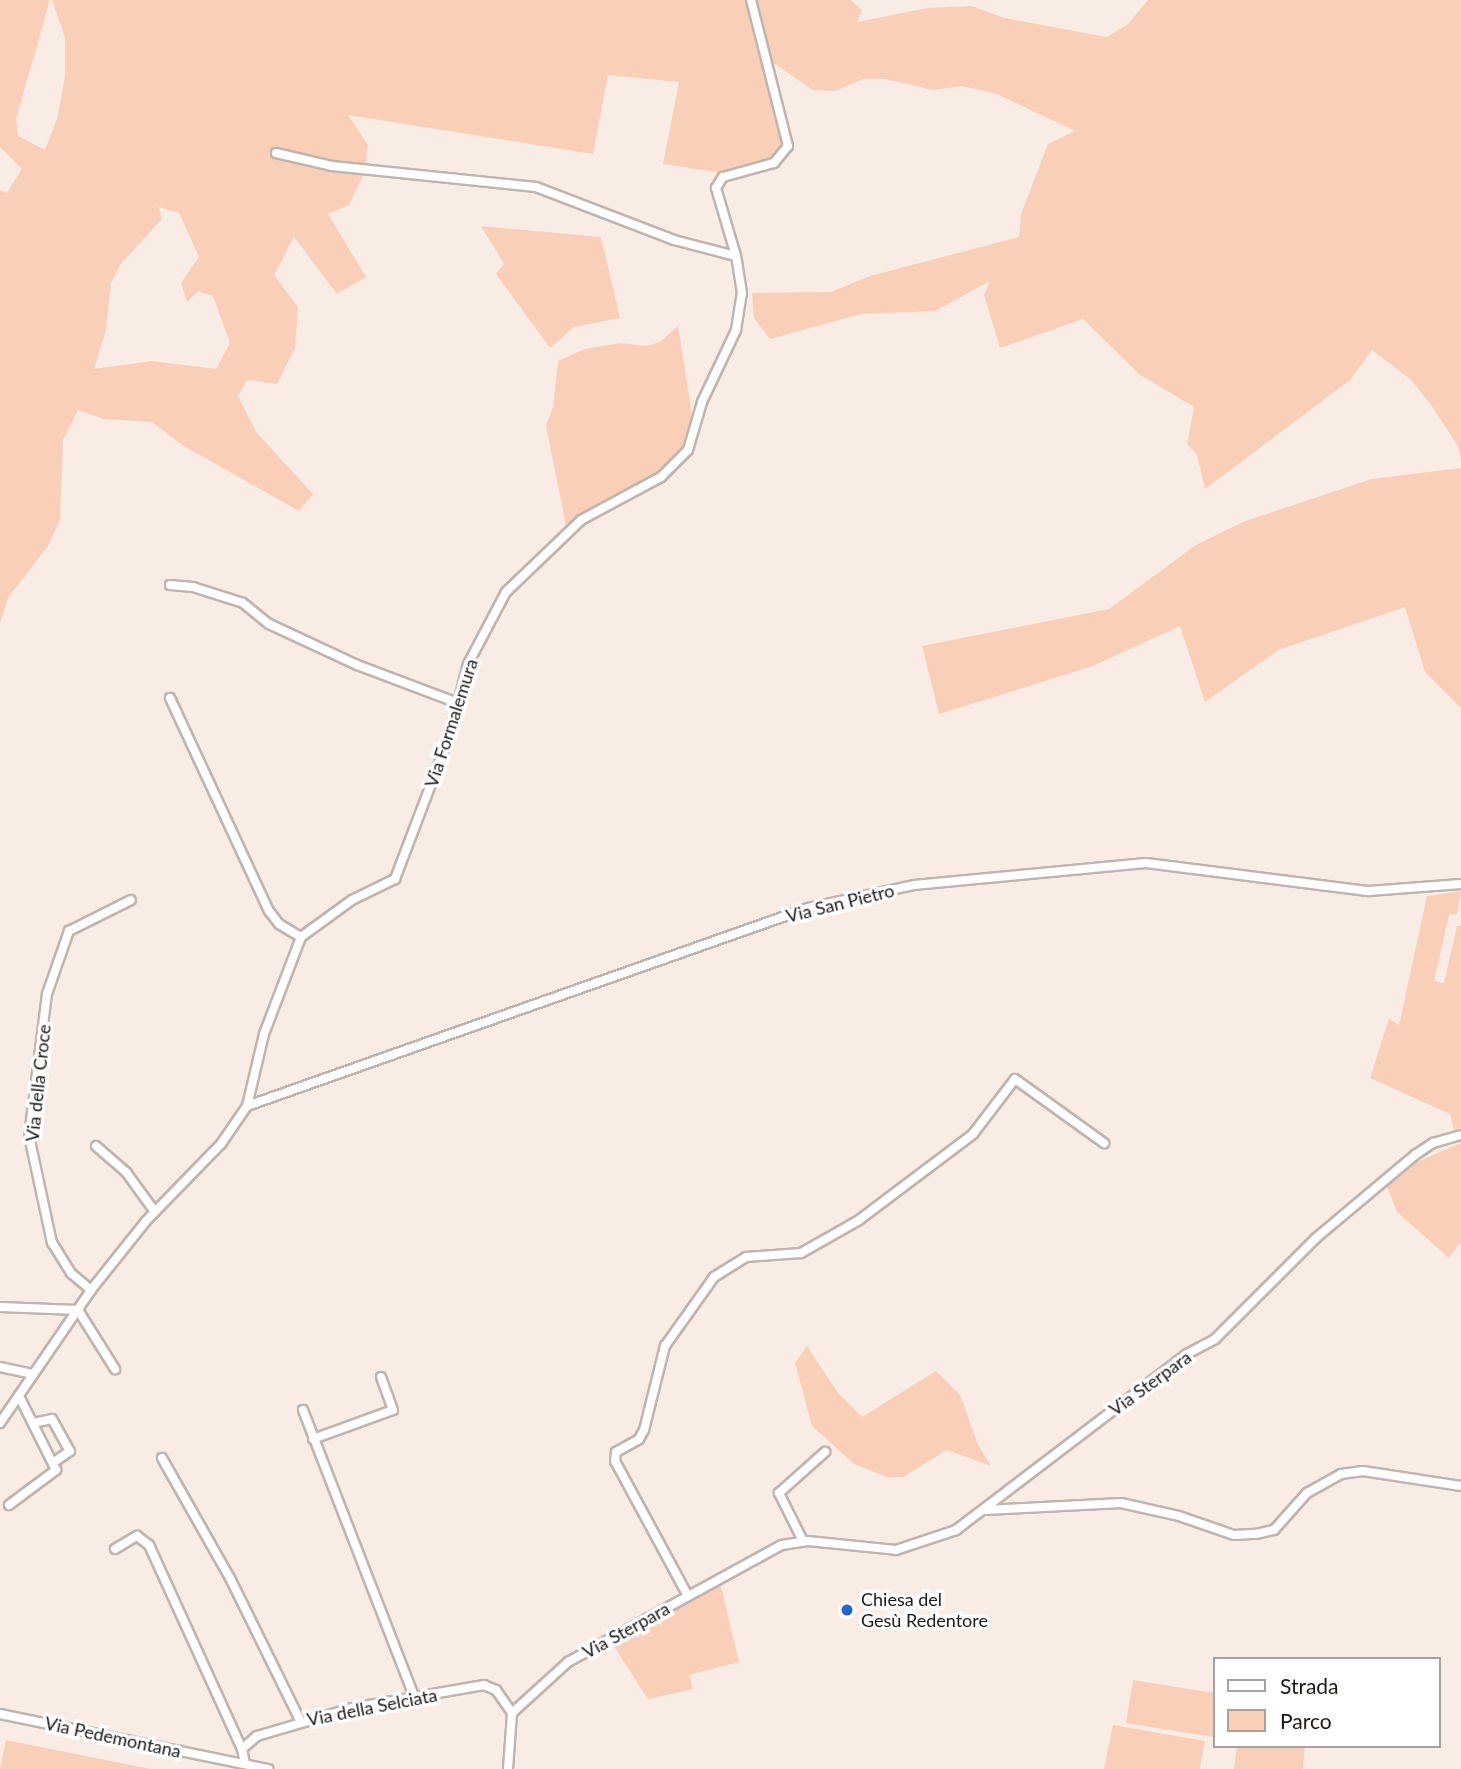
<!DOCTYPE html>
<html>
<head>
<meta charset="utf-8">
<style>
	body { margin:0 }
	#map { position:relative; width:1461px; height:1769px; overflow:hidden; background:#f8ece5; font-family:Lato,sans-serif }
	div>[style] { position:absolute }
	.green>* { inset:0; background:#facfb8 }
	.roads { filter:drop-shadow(2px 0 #c0b4ae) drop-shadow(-2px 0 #c0b4ae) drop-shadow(0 2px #c0b4ae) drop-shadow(0 -2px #c0b4ae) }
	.minor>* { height:8px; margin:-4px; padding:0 4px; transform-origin:4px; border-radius:4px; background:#fff }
	.dots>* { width:19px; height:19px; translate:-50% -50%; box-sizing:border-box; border:4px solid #fff; border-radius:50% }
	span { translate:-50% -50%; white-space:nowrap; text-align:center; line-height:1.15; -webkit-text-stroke:7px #fff; paint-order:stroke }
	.street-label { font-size:18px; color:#1c1816 }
	.poi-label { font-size:18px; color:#1c1816 }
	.left { translate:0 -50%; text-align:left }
	.legend { position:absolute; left:1213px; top:1657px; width:228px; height:91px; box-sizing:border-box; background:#fff; border:2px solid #a4a3a2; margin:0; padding:9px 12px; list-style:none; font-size:21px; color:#1c1816 }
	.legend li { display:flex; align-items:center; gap:14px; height:35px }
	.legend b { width:35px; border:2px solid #a4a3a2 }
</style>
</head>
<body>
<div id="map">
	<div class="green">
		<i style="clip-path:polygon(evenodd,0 0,50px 0,16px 119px,18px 136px,45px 150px,57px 119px,65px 77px,65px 38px,52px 0,851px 0,862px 10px,857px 22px,927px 8px,972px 6px,1004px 18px,1107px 37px,1128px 24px,1148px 0,1461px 0,1461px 460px,1458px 446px,1431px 405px,1411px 380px,1372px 350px,1350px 380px,1205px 489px,1197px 455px,1187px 444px,1194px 407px,1139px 374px,1083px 319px,1000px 348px,984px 295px,990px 281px,935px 311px,861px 314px,770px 339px,754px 318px,752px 293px,831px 292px,870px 276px,1019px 237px,1021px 214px,1048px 144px,1075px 131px,997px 94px,963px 86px,933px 90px,886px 79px,863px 79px,835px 91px,813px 90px,769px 60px,787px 135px,781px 159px,730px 174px,663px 164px,679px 82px,608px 75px,593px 154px,348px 115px,368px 145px,365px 171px,349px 205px,328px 214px,366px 277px,337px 294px,294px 237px,274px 275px,298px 307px,295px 348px,277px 384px,247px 380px,238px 396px,256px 432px,313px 494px,299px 511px,182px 445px,152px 422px,103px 419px,78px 410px,63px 440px,60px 520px,48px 546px,8px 598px,0 623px,0 190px,7px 193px,22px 169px,0 147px,0 0,159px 207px,179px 213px,199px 257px,181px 283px,187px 302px,198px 291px,213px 296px,230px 343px,216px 369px,152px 361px,94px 369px,106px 330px,111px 284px,119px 266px,162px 219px,159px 207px)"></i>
		<i style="clip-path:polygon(481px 226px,601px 237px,620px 318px,574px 327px,550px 348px,496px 274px,504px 264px)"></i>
		<i style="clip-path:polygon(678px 326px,692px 415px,686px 442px,666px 466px,644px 482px,566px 525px,546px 426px,553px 407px,558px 361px,585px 349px,620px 343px,647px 346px,660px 342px)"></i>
		<i style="clip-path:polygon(1461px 468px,1461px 708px,1425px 672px,1405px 607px,1278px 650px,1205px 702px,1180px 626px,1093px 666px,939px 714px,922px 646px,1109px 609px,1196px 545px,1243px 522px,1372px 479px)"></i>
		<i style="clip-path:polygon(1461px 891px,1457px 914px,1449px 915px,1434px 981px,1444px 983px,1457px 926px,1461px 926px,1461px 1128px,1454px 1130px,1450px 1114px,1370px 1078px,1389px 1019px,1399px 1025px,1427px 896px)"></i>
		<i style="clip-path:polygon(1461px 1143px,1461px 1242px,1449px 1258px,1397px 1212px,1387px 1186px,1419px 1161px)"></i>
		<i style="clip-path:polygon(807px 1346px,838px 1393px,862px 1417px,936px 1371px,960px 1395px,978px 1445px,991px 1466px,947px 1450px,903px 1477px,887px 1477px,854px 1464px,812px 1426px,795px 1363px)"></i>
		<i style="clip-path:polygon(720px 1582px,739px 1662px,689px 1675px,693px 1689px,648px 1699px,611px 1642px)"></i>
		<i style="clip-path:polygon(1133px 1680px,1214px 1693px,1213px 1737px,1126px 1723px)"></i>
		<i style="clip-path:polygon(1113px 1725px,1205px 1741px,1200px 1769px,1104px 1769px)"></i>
		<i style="clip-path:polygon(6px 1740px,151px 1769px,0 1769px)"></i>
		<i style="clip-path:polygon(1237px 1746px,1305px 1746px,1303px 1769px,1234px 1769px)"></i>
	</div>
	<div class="roads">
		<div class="minor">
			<i style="left:276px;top:153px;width:57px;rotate:13.1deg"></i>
			<i style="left:332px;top:166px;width:205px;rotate:5.9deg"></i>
			<i style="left:536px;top:187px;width:148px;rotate:21deg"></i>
			<i style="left:674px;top:240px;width:64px;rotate:14.5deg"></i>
			<i style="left:170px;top:585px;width:23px;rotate:5deg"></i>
			<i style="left:193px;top:587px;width:52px;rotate:17.7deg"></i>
			<i style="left:243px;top:603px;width:33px;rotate:39deg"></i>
			<i style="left:269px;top:624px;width:97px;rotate:25deg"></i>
			<i style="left:357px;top:665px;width:108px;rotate:20.6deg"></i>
			<i style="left:170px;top:698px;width:235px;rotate:65.1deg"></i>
			<i style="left:269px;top:911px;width:16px;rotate:52deg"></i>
			<i style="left:279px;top:924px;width:26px;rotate:31deg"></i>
			<i style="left:247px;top:1106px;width:595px;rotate:-19.44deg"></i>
			<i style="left:808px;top:908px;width:108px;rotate:-12.2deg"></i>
			<i style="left:914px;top:885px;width:233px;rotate:-5.4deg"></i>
			<i style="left:1146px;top:863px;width:225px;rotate:7.2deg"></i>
			<i style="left:1369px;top:891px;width:92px;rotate:-4.4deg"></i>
			<i style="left:96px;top:1146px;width:40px;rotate:41deg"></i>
			<i style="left:126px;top:1172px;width:49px;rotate:54.1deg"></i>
			<i style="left:91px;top:1290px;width:26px;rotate:-140deg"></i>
			<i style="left:71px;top:1273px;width:36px;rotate:-122deg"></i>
			<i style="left:52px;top:1243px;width:109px;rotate:-102.1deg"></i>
			<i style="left:29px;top:1136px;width:143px;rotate:-82.8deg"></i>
			<i style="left:47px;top:994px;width:67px;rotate:-70.8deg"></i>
			<i style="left:69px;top:931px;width:69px;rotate:-26.6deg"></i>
			<i style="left:0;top:1307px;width:78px;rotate:2.2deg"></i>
			<i style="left:78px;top:1310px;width:70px;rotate:57.9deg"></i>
			<i style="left:0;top:1367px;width:34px;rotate:12deg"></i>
			<i style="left:303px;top:1410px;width:307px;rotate:68.8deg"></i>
			<i style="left:0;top:1423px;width:161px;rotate:-55.6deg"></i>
			<i style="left:91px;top:1290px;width:88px;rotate:-51.4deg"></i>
			<i style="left:146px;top:1221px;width:107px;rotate:-45.8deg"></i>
			<i style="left:221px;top:1144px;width:46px;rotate:-55.6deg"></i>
			<i style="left:247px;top:1106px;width:74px;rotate:-76.7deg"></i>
			<i style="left:264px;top:1034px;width:104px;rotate:-69.1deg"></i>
			<i style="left:301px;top:937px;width:63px;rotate:-36deg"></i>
			<i style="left:352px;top:900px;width:48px;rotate:-26deg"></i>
			<i style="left:395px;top:879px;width:155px;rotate:-69.2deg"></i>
			<i style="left:450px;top:734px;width:72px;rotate:-75.6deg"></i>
			<i style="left:468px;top:664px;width:81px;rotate:-62.2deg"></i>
			<i style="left:506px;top:592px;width:104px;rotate:-43.8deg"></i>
			<i style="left:581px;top:520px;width:91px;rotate:-28.3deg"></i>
			<i style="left:661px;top:477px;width:38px;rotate:-45deg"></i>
			<i style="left:688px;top:450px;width:50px;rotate:-73.7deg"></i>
			<i style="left:702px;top:402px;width:80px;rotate:-64.7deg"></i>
			<i style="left:736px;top:330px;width:37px;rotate:-81deg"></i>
			<i style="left:742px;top:293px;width:37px;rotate:-99deg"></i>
			<i style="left:736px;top:256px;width:71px;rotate:-106.4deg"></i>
			<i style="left:716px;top:188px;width:13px;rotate:-58deg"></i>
			<i style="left:723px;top:177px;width:53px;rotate:-15.4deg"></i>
			<i style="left:774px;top:163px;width:22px;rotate:-51deg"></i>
			<i style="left:788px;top:146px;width:151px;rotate:-104.2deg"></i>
			<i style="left:33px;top:1423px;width:19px;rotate:-12deg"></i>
			<i style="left:52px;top:1419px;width:37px;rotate:61deg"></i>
			<i style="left:70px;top:1451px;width:19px;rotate:145deg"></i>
			<i style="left:313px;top:1439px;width:85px;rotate:-19.9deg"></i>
			<i style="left:393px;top:1410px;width:35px;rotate:-110deg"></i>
			<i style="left:162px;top:1458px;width:138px;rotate:60.5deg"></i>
			<i style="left:230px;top:1578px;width:158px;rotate:63.8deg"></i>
			<i style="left:9px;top:1505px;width:59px;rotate:-36.7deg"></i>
			<i style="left:56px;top:1470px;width:83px;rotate:-116.6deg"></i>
			<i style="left:986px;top:1510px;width:135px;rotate:-3deg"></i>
			<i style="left:1121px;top:1503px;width:59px;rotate:12.6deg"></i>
			<i style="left:1179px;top:1516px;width:58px;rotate:19.1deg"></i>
			<i style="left:1234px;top:1535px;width:22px;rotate:-3deg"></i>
			<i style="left:1256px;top:1534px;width:18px;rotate:-13deg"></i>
			<i style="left:1274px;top:1530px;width:50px;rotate:-48.3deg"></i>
			<i style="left:1307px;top:1493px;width:39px;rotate:-29deg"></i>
			<i style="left:1341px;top:1474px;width:22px;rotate:-8deg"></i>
			<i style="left:1363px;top:1471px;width:99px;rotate:8.7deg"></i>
			<i style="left:803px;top:1541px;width:54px;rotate:-116.6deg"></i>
			<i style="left:779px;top:1493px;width:62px;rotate:-41.7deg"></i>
			<i style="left:115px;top:1549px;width:26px;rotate:-31deg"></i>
			<i style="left:137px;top:1536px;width:15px;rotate:37deg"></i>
			<i style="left:149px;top:1545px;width:224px;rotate:65.5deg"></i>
			<i style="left:688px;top:1596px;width:153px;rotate:-118.4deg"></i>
			<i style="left:615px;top:1461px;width:9px;rotate:-84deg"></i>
			<i style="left:616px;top:1452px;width:26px;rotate:-29deg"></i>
			<i style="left:639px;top:1439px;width:10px;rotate:-61deg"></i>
			<i style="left:644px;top:1430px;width:87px;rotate:-76deg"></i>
			<i style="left:665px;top:1346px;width:85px;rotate:-54.6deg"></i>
			<i style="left:714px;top:1277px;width:38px;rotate:-32deg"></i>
			<i style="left:746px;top:1257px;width:55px;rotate:-4.2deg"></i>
			<i style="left:801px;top:1253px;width:67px;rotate:-29.6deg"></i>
			<i style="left:859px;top:1220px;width:143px;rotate:-37deg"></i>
			<i style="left:973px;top:1134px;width:69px;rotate:-52.6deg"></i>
			<i style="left:1015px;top:1079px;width:110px;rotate:35.7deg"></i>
			<i style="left:0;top:1714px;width:274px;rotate:11.6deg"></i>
			<i style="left:245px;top:1764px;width:15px;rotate:-101deg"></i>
			<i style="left:242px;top:1749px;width:20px;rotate:-41deg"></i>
			<i style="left:257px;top:1736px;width:99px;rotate:-16.4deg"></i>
			<i style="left:352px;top:1708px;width:134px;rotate:-9.9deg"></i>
			<i style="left:484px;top:1685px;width:13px;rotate:23deg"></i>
			<i style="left:496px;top:1690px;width:28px;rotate:55deg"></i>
			<i style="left:508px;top:1769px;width:56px;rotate:-85.9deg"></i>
			<i style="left:512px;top:1713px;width:76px;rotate:-42.3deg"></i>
			<i style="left:568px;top:1662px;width:244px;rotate:-28.7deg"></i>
			<i style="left:782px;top:1545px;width:26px;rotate:-9deg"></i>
			<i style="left:808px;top:1541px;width:88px;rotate:5.8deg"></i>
			<i style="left:896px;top:1550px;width:63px;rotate:-18.4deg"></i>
			<i style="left:956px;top:1530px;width:290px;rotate:-37.3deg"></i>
			<i style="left:1187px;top:1354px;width:32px;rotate:-28deg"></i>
			<i style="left:1215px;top:1339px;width:143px;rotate:-45deg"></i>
			<i style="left:1316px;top:1238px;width:129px;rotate:-40deg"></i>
			<i style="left:1415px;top:1155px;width:22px;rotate:-34deg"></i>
			<i style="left:1433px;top:1143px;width:29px;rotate:-16deg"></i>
		</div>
	</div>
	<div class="dots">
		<i style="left:847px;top:1610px;background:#2067d3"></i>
	</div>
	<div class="street-label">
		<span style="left:451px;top:723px;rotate:-72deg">Via Formalemura</span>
		<span style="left:840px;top:903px;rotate:-14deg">Via San Pietro</span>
		<span style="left:38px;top:1083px;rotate:-84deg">Via della Croce</span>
		<span style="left:1150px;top:1383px;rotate:-36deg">Via Sterpara</span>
		<span style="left:626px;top:1630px;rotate:-29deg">Via Sterpara</span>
		<span style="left:372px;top:1707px;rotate:-11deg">Via della Selciata</span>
		<span style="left:113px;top:1737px;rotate:12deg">Via Pedemontana</span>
	</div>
	<div class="poi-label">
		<span class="left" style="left:861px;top:1610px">Chiesa del<br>Gesù Redentore</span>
	</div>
	<ul class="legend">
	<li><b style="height:9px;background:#fff"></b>Strada</li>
	<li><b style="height:19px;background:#facfb8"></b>Parco</li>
	</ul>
</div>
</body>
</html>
